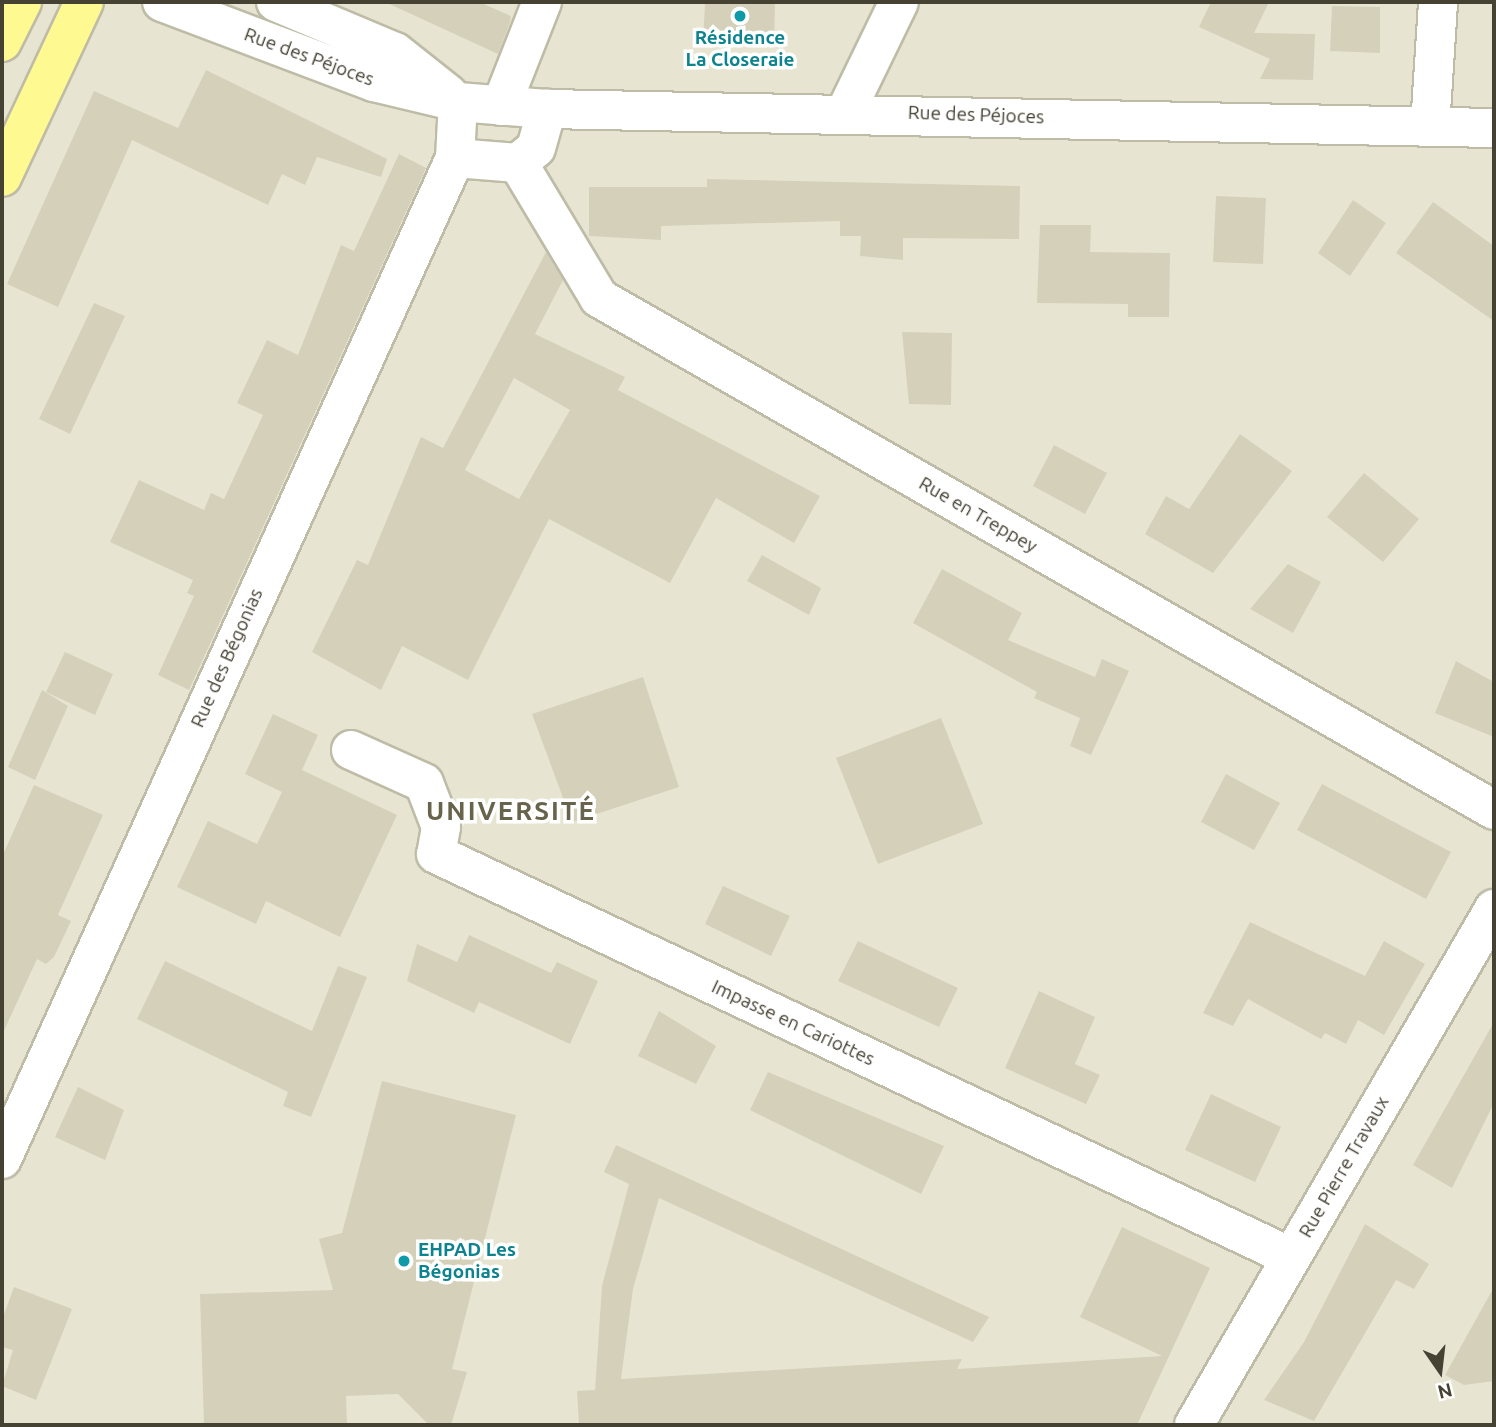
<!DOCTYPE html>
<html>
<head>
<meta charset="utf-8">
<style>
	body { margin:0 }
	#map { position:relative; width:1496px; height:1427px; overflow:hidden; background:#f3f2e4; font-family:Ubuntu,sans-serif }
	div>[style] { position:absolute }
	.residential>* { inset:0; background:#e7e5d2 }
	.building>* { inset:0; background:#d5d0b9 }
	.roads { filter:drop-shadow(2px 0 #bebca6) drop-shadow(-2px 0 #bebca6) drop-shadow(0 2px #bebca6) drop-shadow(0 -2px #bebca6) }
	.minor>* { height:38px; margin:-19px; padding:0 19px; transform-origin:19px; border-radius:19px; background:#fff }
	.major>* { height:38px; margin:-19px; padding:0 19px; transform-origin:19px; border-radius:19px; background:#fff991 }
	.dots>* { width:19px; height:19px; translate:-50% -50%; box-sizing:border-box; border:4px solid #fff; border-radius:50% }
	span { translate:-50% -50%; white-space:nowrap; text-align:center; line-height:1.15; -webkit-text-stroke:7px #fff; paint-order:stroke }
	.culture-label { font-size:19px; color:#0d838f; font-weight:700 }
	.left { translate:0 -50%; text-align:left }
	.street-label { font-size:19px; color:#454234 }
	.district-label { font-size:26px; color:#68634b; font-weight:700; letter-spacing:2px }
	.frame { position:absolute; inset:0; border:4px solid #454234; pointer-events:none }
	.north { position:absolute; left:1405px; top:1336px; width:70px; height:70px; -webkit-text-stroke:5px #fff; paint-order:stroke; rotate:166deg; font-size:19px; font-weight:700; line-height:28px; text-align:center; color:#454234 }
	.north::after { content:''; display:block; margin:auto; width:24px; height:32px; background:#454234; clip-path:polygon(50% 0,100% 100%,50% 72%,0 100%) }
</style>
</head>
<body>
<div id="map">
	<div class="residential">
		<i style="clip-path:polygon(2px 2px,1494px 2px,1494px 1425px,2px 1425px)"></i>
	</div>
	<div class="building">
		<i style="clip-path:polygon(385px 2px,479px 2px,511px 16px,510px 22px,498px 54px)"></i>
		<i style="clip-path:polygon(705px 2px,775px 2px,774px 45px,703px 43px)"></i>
		<i style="clip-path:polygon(1211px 2px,1269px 2px,1254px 33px,1315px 34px,1313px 80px,1260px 79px,1270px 59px,1199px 27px)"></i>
		<i style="clip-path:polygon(1332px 6px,1380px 7px,1380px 53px,1330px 51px)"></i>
		<i style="clip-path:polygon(206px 70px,387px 159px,381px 177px,317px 157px,305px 185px,282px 174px,268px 205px,132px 140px,58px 307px,7px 284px,94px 91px,178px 128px)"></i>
		<i style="clip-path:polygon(399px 154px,426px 168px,189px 690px,158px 675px,194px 596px,187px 593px,193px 580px,110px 542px,139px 480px,204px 510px,211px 493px,224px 499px,263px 415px,237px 403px,267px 340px,298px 355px,341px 245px,354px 251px)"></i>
		<i style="clip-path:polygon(707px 179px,1020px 186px,1019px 239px,903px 238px,903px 260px,860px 256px,861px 236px,840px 236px,840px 221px,661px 226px,661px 240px,589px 236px,589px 187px,707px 187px)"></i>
		<i style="clip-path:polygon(1216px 196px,1266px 198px,1263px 264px,1213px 262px)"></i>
		<i style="clip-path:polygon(1353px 200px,1386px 223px,1350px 276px,1318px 253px)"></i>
		<i style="clip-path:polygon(1433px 202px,1494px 246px,1494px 321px,1396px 253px)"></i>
		<i style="clip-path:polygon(1040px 225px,1091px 225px,1090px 252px,1170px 253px,1169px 317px,1128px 317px,1128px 304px,1037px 303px)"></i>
		<i style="clip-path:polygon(evenodd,546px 252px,563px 280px,535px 334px,625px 377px,618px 390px,820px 496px,794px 543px,716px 498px,670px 583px,549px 519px,468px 680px,402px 646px,381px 690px,312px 652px,357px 560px,368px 565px,421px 437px,443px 448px,546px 252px,514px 378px,570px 410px,519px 499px,465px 470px,514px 378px)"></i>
		<i style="clip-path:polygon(94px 303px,125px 316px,70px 434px,39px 419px)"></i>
		<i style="clip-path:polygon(902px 332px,952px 333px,951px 405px,909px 404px)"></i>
		<i style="clip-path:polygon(1240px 434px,1292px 471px,1213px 573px,1145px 534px,1166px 496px,1189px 509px)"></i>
		<i style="clip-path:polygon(1054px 445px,1107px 473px,1085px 514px,1033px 486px)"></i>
		<i style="clip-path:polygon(1364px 473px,1419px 519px,1383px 562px,1327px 517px)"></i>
		<i style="clip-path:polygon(762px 555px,821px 588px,809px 615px,747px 581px)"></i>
		<i style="clip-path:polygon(1288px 564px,1321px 582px,1293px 633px,1250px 609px)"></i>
		<i style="clip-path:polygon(942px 569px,1022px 613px,1008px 640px,1095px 677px,1102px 659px,1129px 671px,1091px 755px,1070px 746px,1080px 718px,1034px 698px,1037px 692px,913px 623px)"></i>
		<i style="clip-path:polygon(65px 652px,113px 674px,95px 715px,46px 692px)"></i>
		<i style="clip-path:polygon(1456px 661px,1494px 682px,1494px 737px,1435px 713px)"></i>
		<i style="clip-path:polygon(643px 677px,679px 787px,572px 822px,532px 714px)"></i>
		<i style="clip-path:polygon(42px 690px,68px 706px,35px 780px,8px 767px)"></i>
		<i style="clip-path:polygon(273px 714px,318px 735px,302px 770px,397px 815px,340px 937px,266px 901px,256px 924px,177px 887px,208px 821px,257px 844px,282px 792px,245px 774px)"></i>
		<i style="clip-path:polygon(941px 718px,983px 824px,878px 864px,836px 758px)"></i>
		<i style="clip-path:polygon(1226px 774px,1280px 803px,1254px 850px,1201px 822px)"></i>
		<i style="clip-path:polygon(1322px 784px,1451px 852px,1426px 899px,1297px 830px)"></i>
		<i style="clip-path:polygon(34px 785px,103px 815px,58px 915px,71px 921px,54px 957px,46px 964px,37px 959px,2px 1035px,2px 857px)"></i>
		<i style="clip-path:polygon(723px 886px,790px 916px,771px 956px,705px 924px)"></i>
		<i style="clip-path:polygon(1250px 922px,1365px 976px,1384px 941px,1425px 964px,1384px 1035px,1358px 1020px,1346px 1044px,1325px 1033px,1321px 1039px,1248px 999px,1233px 1026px,1203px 1013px)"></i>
		<i style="clip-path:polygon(469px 935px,551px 973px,557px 962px,598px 981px,570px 1044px,479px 1002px,474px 1013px,407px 981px,417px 944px,457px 962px)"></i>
		<i style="clip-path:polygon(858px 941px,958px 988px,939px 1027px,838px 981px)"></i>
		<i style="clip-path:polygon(165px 961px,312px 1031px,338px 966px,367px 977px,311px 1117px,283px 1106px,288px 1092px,137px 1019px)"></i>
		<i style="clip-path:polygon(1039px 991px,1095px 1017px,1075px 1064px,1100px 1075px,1086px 1104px,1005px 1068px)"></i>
		<i style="clip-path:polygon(659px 1011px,716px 1046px,696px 1084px,638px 1056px)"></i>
		<i style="clip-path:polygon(1494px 1022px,1494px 1103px,1452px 1188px,1413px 1165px)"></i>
		<i style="clip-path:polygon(768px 1072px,944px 1146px,921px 1194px,750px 1110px)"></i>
		<i style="clip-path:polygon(382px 1081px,516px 1115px,452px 1369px,467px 1372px,451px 1425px,429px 1425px,398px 1394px,346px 1396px,347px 1425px,204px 1425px,200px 1294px,333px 1290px,319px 1239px,342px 1233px)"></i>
		<i style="clip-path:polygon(78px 1087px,124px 1110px,105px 1160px,55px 1137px)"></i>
		<i style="clip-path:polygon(1211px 1094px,1281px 1127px,1255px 1182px,1185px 1150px)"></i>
		<i style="clip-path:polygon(616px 1145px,989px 1317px,973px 1342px,659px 1198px,633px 1289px,621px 1379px,962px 1359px,957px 1369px,1162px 1356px,1080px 1317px,1122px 1227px,1210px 1268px,1137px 1425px,579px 1425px,577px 1391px,595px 1390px,602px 1286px,629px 1184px,604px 1172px)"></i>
		<i style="clip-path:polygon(1365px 1224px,1429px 1264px,1414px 1289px,1396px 1280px,1314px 1421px,1264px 1400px,1304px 1342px)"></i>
		<i style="clip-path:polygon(14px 1287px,72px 1309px,36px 1400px,2px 1386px,13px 1350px,2px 1347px,2px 1320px)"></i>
		<i style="clip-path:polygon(1494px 1287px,1494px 1381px,1464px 1385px,1445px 1375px)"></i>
	</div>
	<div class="roads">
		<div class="minor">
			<i style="left:162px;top:2px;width:227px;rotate:20.7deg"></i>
			<i style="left:374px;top:82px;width:86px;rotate:13.4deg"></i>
			<i style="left:458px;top:102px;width:89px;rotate:4.5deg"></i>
			<i style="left:547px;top:109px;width:947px;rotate:1.15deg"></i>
			<i style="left:276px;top:2px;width:129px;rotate:22.8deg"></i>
			<i style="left:395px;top:52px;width:68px;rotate:38.4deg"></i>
			<i style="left:458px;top:102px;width:56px;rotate:93.1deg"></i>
			<i style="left:455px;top:158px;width:63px;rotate:4.5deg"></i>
			<i style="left:518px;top:163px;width:23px;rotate:-40deg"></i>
			<i style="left:536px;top:148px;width:41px;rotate:-74.2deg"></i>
			<i style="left:501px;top:106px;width:112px;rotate:-68.5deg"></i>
			<i style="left:846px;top:111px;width:121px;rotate:-64.1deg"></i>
			<i style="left:1430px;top:127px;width:125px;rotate:-86.3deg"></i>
			<i style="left:518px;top:163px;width:157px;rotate:59deg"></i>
			<i style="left:599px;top:298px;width:1031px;rotate:29.77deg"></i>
			<i style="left:351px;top:750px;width:80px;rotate:24.3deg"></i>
			<i style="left:424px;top:783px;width:47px;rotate:68.9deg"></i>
			<i style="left:441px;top:827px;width:27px;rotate:100deg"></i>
			<i style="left:436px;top:854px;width:945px;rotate:25.24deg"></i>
			<i style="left:2px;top:1159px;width:1099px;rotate:-65.65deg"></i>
			<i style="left:1194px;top:1425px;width:597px;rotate:-59.83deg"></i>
		</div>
		<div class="major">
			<i style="left:2px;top:42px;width:45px;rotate:-63.4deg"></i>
			<i style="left:2px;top:177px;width:193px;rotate:-64.9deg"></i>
		</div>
	</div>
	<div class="dots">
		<i style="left:740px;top:16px;background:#0f9aa8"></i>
		<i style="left:404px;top:1261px;background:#0f9aa8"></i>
	</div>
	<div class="culture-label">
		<span style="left:740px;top:49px">Résidence<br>La Closeraie</span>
		<span class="left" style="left:418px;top:1261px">EHPAD Les<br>Bégonias</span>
	</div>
	<div class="street-label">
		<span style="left:309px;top:57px;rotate:20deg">Rue des Péjoces</span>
		<span style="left:976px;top:115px;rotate:2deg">Rue des Péjoces</span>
		<span style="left:978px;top:515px;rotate:30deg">Rue en Treppey</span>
		<span style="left:227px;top:658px;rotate:-66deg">Rue des Bégonias</span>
		<span style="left:793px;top:1023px;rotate:25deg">Impasse en Cariottes</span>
		<span style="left:1344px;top:1167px;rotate:-60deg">Rue Pierre Travaux</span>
	</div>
	<div class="district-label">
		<span style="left:511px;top:811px">UNIVERSITÉ</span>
	</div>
	<div class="frame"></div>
	<div class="north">N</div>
</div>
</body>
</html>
